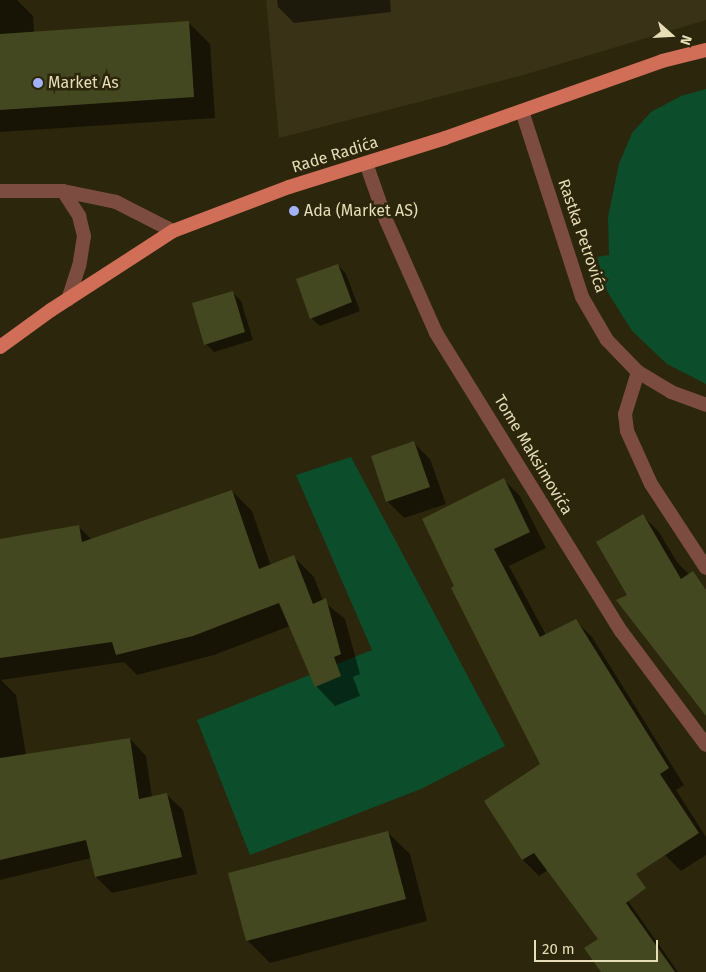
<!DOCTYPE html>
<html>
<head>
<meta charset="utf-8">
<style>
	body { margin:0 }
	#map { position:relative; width:706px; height:972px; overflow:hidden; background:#2c260c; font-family:"Fira Sans",sans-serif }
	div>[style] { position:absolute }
	.built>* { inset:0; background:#393216 }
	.green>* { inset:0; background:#0c4e2b }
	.shadow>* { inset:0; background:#0007 }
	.building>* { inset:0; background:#444820 }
	.minor>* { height:14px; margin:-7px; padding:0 7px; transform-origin:7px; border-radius:7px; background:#7c4c40 }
	.tertiary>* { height:14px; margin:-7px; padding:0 7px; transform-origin:7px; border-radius:7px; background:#7c4c40 }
	.primary>* { height:14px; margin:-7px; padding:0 7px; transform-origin:7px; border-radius:7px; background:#d06e57 }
	.dots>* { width:14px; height:14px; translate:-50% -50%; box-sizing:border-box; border:2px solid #2c260c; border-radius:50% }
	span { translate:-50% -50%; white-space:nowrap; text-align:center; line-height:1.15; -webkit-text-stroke:5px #2c260c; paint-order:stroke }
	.poi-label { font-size:16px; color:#e7ddb7 }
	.left { translate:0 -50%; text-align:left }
	.street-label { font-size:16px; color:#e7ddb7 }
	.north { position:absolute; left:646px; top:10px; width:50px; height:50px; -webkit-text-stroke:4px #2c260c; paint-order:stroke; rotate:109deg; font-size:14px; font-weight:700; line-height:20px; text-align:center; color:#e7ddb7 }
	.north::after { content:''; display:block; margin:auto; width:18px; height:22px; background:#e7ddb7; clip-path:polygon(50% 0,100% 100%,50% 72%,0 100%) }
	.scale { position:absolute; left:534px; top:940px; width:124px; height:22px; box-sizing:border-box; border:2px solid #e7ddb7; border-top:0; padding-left:6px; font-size:15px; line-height:18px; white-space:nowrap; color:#e7ddb7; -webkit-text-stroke:4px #2c260c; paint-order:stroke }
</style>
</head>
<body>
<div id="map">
	<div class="built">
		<i style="clip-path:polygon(266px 0,706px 0,706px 20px,520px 76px,279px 138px)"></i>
	</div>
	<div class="green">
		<i style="clip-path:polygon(706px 89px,706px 384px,667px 364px,632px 331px,607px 291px,597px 257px,609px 255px,608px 217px,619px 164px,632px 133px,651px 112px,681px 96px)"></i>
		<i style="clip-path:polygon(351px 457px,505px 746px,421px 789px,250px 855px,197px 720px,372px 650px,296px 475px)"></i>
	</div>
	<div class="shadow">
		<i style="clip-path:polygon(0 0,17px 0,33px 16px,34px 33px,188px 22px,210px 44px,215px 118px,0 132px)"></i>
		<i style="clip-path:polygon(277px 0,390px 0,391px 12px,294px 23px,278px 7px)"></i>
		<i style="clip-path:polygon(338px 265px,346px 274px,360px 311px,320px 326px,311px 318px)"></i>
		<i style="clip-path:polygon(233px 293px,241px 301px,253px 340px,214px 352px,206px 344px)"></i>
		<i style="clip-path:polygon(414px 443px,430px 459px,446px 504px,404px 518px,388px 502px,372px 457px)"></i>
		<i style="clip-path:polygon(504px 480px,520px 496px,546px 548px,509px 566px,546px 635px,576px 621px,592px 637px,684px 785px,676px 790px,706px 837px,706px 855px,681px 871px,665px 855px,569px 817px,678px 972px,602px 972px,599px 939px,548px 870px,539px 876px,523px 860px,485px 801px,542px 764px,455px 587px)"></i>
		<i style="clip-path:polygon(232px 491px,252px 511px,271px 566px,294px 557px,314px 577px,323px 601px,345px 619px,360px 674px,353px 677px,360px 696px,335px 706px,316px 686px,290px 626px,214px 655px,137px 675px,124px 662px,1px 680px,16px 695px,26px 755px,130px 739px,146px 756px,152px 797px,166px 794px,183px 810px,197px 874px,112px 893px,96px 877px,91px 858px,0 880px,0 540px,79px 527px,92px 540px)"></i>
		<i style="clip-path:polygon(643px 516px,659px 532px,677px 562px,706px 592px,706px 684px,629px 595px)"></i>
		<i style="clip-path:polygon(387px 832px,410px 854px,427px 921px,270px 963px,247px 940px)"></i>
	</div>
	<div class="building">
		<i style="clip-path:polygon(189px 21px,194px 97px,0 110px,0 34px)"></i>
		<i style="clip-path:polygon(338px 264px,352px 302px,310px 319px,296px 279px)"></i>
		<i style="clip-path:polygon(233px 291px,245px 332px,204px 345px,192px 303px)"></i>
		<i style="clip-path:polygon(414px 441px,430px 487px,386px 502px,371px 456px)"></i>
		<i style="clip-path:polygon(504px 478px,530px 532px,494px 549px,540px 637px,576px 619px,669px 768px,660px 774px,699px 833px,636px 874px,646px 888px,626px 903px,675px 972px,601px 972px,584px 948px,598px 939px,534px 853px,522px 860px,484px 801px,540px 764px,451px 588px,454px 586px,422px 519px)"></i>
		<i style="clip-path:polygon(232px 490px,259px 569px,294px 555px,313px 604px,326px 598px,341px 654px,334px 657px,341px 676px,315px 687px,279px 603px,193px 636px,116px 655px,112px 642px,0 658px,0 539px,79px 525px,82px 542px)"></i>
		<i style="clip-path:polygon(643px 514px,681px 579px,693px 571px,706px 590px,706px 716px,616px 600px,627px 595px,596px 542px)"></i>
		<i style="clip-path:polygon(130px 738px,139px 799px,167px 793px,182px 857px,95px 877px,86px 840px,0 860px,0 758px)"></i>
		<i style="clip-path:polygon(388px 831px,406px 899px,246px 941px,228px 873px)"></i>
	</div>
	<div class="minor">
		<i style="left:522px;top:111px;width:195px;rotate:72.1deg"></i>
		<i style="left:582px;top:297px;width:50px;rotate:59.8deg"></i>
		<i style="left:607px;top:340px;width:45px;rotate:45.9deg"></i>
		<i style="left:638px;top:372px;width:39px;rotate:31deg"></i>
		<i style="left:671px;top:392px;width:37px;rotate:20deg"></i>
		<i style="left:366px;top:163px;width:60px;rotate:70.7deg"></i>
		<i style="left:386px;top:220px;width:124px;rotate:66.1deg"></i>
		<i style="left:436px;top:333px;width:351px;rotate:58.2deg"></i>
		<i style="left:621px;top:631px;width:142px;rotate:53.3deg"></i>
		<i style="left:638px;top:372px;width:44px;rotate:107.2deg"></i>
		<i style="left:625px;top:414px;width:17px;rotate:83deg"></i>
		<i style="left:627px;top:431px;width:58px;rotate:65.6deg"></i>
		<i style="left:651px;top:484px;width:100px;rotate:56.8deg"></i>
	</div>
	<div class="tertiary">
		<i style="left:0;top:191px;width:63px"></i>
		<i style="left:63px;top:191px;width:54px;rotate:11.7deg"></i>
		<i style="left:116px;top:202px;width:64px;rotate:27deg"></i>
		<i style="left:63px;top:191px;width:30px;rotate:57deg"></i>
		<i style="left:79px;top:216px;width:21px;rotate:76deg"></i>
		<i style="left:84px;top:236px;width:30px;rotate:99deg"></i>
		<i style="left:79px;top:266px;width:35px;rotate:108deg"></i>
	</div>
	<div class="primary">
		<i style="left:0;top:347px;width:63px;rotate:-36deg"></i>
		<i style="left:51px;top:310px;width:145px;rotate:-32.9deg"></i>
		<i style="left:173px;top:231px;width:124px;rotate:-20.8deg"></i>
		<i style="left:289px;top:187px;width:164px;rotate:-17.4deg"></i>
		<i style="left:445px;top:138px;width:230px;rotate:-19.5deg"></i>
		<i style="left:662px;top:61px;width:45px;rotate:-14deg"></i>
	</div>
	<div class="dots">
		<i style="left:38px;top:83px;background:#a2b2fd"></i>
		<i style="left:294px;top:211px;background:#a2b2fd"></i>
	</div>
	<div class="poi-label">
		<span class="left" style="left:48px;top:83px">Market As</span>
		<span class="left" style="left:304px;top:211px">Ada (Market AS)</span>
	</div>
	<div class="street-label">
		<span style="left:335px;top:155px;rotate:-17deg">Rade Radića</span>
		<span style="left:582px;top:236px;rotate:71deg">Rastka Petrovića</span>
		<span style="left:533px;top:455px;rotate:59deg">Tome Maksimovića</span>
	</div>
	<div class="north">N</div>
	<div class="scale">20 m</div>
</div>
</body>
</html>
